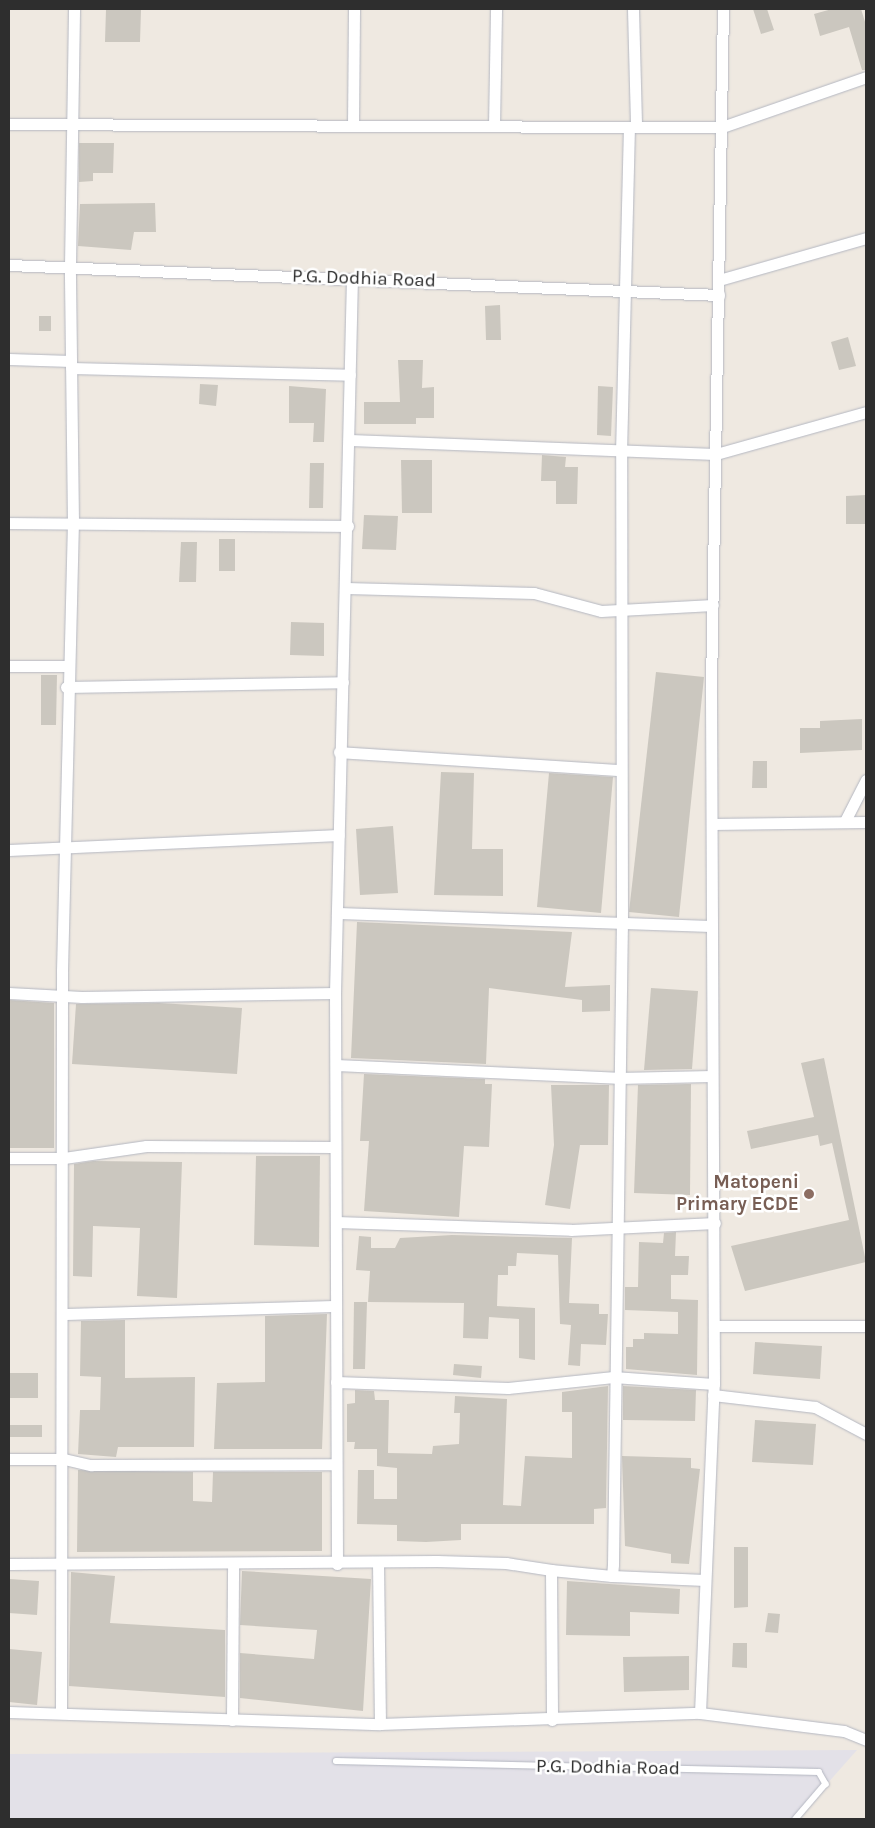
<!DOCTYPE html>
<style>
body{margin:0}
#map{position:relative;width:875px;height:1828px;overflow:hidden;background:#efe9e1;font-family:Karla,sans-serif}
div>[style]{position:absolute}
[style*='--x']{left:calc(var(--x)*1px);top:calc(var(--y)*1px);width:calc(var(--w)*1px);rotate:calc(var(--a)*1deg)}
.industrial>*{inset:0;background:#e3e1e8}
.building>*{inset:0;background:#cbc7bf}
.roads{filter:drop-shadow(0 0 1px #b4b7c1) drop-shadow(0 0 1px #b4b7c1)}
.service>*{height:5.5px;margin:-2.75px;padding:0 2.75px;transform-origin:2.75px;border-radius:2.75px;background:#fff}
.minor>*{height:11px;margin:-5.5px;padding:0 5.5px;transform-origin:5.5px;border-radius:5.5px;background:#fff}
.dots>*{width:14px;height:14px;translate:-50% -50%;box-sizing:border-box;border:2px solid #fff;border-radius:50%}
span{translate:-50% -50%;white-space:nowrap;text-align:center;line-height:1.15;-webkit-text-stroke:5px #fff;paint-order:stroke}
.street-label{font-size:19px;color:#2e2e2e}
.education-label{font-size:19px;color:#785e54;font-weight:700}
.right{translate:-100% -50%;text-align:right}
.frame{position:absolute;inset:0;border:10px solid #2e2e2e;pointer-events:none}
</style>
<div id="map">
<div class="industrial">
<i style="clip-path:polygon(857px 1750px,796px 1819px,9px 1819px,9px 1754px)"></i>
</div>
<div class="building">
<i style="clip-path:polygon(106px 9px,141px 9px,140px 42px,105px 42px)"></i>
<i style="clip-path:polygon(753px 9px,767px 9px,774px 30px,761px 34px)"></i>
<i style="clip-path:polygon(832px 9px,861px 9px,866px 25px,866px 70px,862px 70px,849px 27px,820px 36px,814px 14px)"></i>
<i style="clip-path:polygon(79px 143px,114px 143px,113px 173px,93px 173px,93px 181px,79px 182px)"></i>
<i style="clip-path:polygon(155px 203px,156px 232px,134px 232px,131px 250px,78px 246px,80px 204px)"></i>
<i style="clip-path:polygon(500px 305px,501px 340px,486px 340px,485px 306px)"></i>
<i style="clip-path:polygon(39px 316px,51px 316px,51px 331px,39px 331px)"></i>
<i style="clip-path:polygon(848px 337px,856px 366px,839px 370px,831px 342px)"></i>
<i style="clip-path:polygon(398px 360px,423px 360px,422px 388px,434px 387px,434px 418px,416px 418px,416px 424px,364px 424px,364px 402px,400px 402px)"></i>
<i style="clip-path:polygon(200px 384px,218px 385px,216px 406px,199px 404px)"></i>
<i style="clip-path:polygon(289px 386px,326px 389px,324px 442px,313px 442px,314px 423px,289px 423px)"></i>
<i style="clip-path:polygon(598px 386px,613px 387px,611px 436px,597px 435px)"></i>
<i style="clip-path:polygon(542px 455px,566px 457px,565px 467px,578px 467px,577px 504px,556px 504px,556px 481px,541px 481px)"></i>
<i style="clip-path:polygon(401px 460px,432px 460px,432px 513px,402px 513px)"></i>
<i style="clip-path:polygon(310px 463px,324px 463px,323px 508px,309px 508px)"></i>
<i style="clip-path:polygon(866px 495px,866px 524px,846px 524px,846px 496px)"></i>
<i style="clip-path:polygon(364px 515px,398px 516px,396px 550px,362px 549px)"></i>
<i style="clip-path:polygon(219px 539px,235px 539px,235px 571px,219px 571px)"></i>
<i style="clip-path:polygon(181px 542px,197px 542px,196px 582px,179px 582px)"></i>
<i style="clip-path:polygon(291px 622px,324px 623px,324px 656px,290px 655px)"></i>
<i style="clip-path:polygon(656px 672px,704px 677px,679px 917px,629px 912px)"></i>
<i style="clip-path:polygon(41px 675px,57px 675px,56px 725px,41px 725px)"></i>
<i style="clip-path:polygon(862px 719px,862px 750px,800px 753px,800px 728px,820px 728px,820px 721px)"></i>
<i style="clip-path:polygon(753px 761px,767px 761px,767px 788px,752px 788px)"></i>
<i style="clip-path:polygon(441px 772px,474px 773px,472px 849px,503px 849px,503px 896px,434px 895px)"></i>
<i style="clip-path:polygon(549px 773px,613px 777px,601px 913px,537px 907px)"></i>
<i style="clip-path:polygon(393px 826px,398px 893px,360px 895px,356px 829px)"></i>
<i style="clip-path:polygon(357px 922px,572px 932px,565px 987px,610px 985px,610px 1011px,582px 1012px,582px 1000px,489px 988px,486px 1064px,351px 1058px)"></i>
<i style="clip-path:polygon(651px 988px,698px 991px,692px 1069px,644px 1070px)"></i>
<i style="clip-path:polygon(9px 1000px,54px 1003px,54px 1148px,9px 1148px)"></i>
<i style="clip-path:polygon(159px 1003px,242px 1008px,237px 1074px,72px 1064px,76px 1004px)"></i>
<i style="clip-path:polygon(824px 1058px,866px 1262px,745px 1291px,731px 1246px,849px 1220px,832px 1143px,820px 1146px,818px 1135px,751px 1149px,747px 1131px,814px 1117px,801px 1063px)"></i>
<i style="clip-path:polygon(364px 1074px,485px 1079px,485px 1084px,492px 1084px,489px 1147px,464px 1146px,459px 1217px,364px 1211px,369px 1141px,360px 1141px)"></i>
<i style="clip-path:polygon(691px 1084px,690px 1195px,634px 1193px,638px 1085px)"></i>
<i style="clip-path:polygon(551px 1085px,609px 1085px,608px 1145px,580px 1145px,570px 1209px,545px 1205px,554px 1145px)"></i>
<i style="clip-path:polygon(256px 1156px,320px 1156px,319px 1247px,254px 1245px)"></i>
<i style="clip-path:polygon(93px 1161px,182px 1162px,177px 1298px,137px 1296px,140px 1228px,93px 1226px,92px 1277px,73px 1276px,74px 1164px)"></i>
<i style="clip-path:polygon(676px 1232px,675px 1256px,689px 1256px,688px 1275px,671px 1275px,671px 1299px,698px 1300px,697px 1375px,626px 1369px,626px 1347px,633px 1347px,633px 1339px,644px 1339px,644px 1333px,678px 1334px,678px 1312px,625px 1310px,625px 1287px,638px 1287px,639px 1242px,663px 1243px,664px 1233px)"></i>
<i style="clip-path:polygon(452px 1235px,572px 1238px,569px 1303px,599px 1304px,599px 1314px,608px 1314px,606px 1345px,581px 1344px,580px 1366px,568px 1365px,571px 1325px,560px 1324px,558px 1255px,517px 1253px,516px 1266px,508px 1266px,508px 1275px,498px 1275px,497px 1306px,535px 1308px,535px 1360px,519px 1358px,519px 1319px,489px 1317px,488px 1339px,463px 1338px,464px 1303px,368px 1302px,370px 1271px,356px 1270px,359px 1236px,371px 1237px,371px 1248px,395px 1248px,400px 1238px)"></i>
<i style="clip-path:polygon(354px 1302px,367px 1302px,365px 1369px,353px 1369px)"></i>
<i style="clip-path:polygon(327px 1314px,322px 1449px,214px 1449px,217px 1383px,265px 1382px,265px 1316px)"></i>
<i style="clip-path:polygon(125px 1320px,125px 1378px,195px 1377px,194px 1447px,118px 1447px,116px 1457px,78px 1454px,80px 1410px,100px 1410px,101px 1377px,80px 1376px,81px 1321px)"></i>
<i style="clip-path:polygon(755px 1342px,822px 1346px,820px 1379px,753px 1374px)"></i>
<i style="clip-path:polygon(454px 1364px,482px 1366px,481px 1378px,453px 1375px)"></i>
<i style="clip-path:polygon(9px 1373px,38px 1373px,38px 1398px,9px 1398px)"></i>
<i style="clip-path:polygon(608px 1386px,606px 1508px,594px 1509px,594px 1524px,461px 1524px,461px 1540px,426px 1542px,397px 1541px,397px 1525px,357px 1524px,358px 1470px,374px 1470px,374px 1499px,397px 1499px,397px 1468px,377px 1466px,377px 1449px,354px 1449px,355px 1442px,347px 1442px,347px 1404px,355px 1403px,355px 1390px,374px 1391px,375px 1400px,389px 1400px,388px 1453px,432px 1454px,433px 1446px,459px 1444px,460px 1413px,454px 1413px,455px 1396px,507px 1399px,503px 1505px,521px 1506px,525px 1456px,572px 1458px,572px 1412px,562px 1412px,562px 1392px)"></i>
<i style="clip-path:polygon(623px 1386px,696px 1390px,695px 1421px,623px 1420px)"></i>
<i style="clip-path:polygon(755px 1420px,816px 1424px,813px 1465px,752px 1462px)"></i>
<i style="clip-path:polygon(9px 1425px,42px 1425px,42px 1437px,9px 1437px)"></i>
<i style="clip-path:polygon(622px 1456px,691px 1458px,691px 1468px,700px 1469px,689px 1564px,671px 1563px,671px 1554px,625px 1546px)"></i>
<i style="clip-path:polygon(78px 1470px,193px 1472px,193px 1501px,212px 1502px,213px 1472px,322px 1472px,322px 1551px,77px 1552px)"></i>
<i style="clip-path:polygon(734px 1547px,748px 1547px,748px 1607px,734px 1608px)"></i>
<i style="clip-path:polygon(242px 1571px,371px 1579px,363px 1711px,240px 1698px,240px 1653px,314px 1659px,317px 1630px,240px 1625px)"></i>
<i style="clip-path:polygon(71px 1572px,115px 1576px,110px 1623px,225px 1630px,225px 1697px,69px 1686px)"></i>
<i style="clip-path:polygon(9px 1579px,39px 1581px,37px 1615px,9px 1613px)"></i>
<i style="clip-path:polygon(567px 1581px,680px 1589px,679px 1614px,630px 1612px,630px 1636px,566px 1635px)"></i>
<i style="clip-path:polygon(768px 1613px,780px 1614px,778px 1633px,765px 1632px)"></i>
<i style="clip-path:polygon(733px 1643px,747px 1643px,747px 1668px,732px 1667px)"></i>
<i style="clip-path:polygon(9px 1649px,42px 1652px,37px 1705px,9px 1702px)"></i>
<i style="clip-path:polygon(689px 1656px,689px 1690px,624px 1692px,623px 1657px)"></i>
</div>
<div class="roads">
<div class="service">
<i style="--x:336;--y:1761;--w:483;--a:1.3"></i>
<i style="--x:819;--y:1772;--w:14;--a:60"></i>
<i style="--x:826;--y:1784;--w:46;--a:130.6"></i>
</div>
<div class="minor">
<i style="--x:633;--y:9;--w:118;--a:88.5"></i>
<i style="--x:9;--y:124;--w:620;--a:0.28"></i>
<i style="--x:353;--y:126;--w:117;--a:-89.5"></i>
<i style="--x:494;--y:126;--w:117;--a:-89"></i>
<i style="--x:9;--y:265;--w:711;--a:2.42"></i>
<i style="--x:719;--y:280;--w:153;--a:-15.9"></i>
<i style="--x:9;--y:359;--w:62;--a:1.8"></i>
<i style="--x:71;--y:368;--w:279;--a:1.4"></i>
<i style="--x:349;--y:440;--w:367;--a:2.2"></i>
<i style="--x:716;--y:454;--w:156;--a:-15.6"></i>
<i style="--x:9;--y:523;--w:339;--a:0.5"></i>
<i style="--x:346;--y:588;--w:188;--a:1.5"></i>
<i style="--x:534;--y:593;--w:69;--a:15"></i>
<i style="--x:601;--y:611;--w:112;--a:-3.1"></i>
<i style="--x:9;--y:666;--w:58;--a:0"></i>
<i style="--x:66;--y:687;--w:277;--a:-1"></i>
<i style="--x:339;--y:752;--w:281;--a:3.7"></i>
<i style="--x:845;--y:821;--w:46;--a:-62.9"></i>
<i style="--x:712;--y:824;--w:154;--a:-0.7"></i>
<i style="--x:9;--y:850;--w:330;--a:-2.6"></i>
<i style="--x:337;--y:913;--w:375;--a:2"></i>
<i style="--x:9;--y:993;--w:73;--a:3.1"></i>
<i style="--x:82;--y:997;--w:253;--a:-0.9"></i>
<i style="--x:336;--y:1065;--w:281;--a:2.6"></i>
<i style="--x:617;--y:1078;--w:95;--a:-1.2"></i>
<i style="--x:9;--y:1158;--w:55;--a:0"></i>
<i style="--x:64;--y:1158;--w:83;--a:-8.3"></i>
<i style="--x:146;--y:1146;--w:188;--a:0.3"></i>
<i style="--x:336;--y:1222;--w:235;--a:1.9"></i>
<i style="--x:571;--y:1230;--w:144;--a:-2.8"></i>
<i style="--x:63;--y:1314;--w:273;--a:-1.7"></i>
<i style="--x:714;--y:1326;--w:152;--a:0"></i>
<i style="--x:336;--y:1382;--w:172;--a:2"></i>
<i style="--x:508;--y:1388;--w:106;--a:-6"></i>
<i style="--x:613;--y:1377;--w:101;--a:4"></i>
<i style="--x:713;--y:1395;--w:103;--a:6.7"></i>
<i style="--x:815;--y:1407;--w:58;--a:27.9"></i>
<i style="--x:9;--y:1459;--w:55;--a:0"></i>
<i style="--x:64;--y:1459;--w:28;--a:13"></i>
<i style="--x:91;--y:1465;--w:245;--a:-0.2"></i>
<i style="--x:378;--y:1562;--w:162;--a:89.3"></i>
<i style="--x:9;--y:1564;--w:428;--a:-0.4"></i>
<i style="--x:437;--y:1561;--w:69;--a:1.7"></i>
<i style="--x:506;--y:1563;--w:46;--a:8.8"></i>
<i style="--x:551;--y:1570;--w:150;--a:89.6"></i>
<i style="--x:337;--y:1564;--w:571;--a:-90.2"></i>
<i style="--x:335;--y:993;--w:714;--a:-88.64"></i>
<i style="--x:551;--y:1570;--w:61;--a:5.6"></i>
<i style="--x:612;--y:1576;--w:12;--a:-85"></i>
<i style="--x:613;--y:1564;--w:641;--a:-89.2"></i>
<i style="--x:622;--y:923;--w:470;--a:-90.1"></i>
<i style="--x:621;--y:453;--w:326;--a:-88.6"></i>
<i style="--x:629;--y:127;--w:93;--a:0"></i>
<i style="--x:722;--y:127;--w:152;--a:-19.1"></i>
<i style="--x:612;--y:1576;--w:93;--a:2.5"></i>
<i style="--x:61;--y:1711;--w:740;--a:-89.92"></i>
<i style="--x:62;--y:971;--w:448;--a:-88.6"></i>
<i style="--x:73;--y:523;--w:257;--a:-90.7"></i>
<i style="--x:70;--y:266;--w:257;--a:-89.1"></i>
<i style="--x:9;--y:1712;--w:371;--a:1.9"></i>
<i style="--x:380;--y:1724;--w:320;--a:-2"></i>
<i style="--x:700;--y:1713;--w:145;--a:7.1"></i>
<i style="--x:844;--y:1731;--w:24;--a:22"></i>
<i style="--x:700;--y:1713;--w:329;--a:-87.6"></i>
<i style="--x:714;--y:1384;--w:697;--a:-90.25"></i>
<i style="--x:711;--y:687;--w:678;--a:-88.99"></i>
<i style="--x:232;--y:1720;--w:157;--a:-89.6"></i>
</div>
</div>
<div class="dots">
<i style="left:809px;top:1194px;background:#8d6e63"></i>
</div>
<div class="street-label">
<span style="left:364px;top:279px;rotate:2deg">P.G. Dodhia Road</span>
<span style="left:608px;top:1768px;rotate:1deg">P.G. Dodhia Road</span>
</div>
<div class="education-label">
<span class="right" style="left:799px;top:1194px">Matopeni<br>Primary ECDE</span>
</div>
<div class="frame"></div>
</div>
